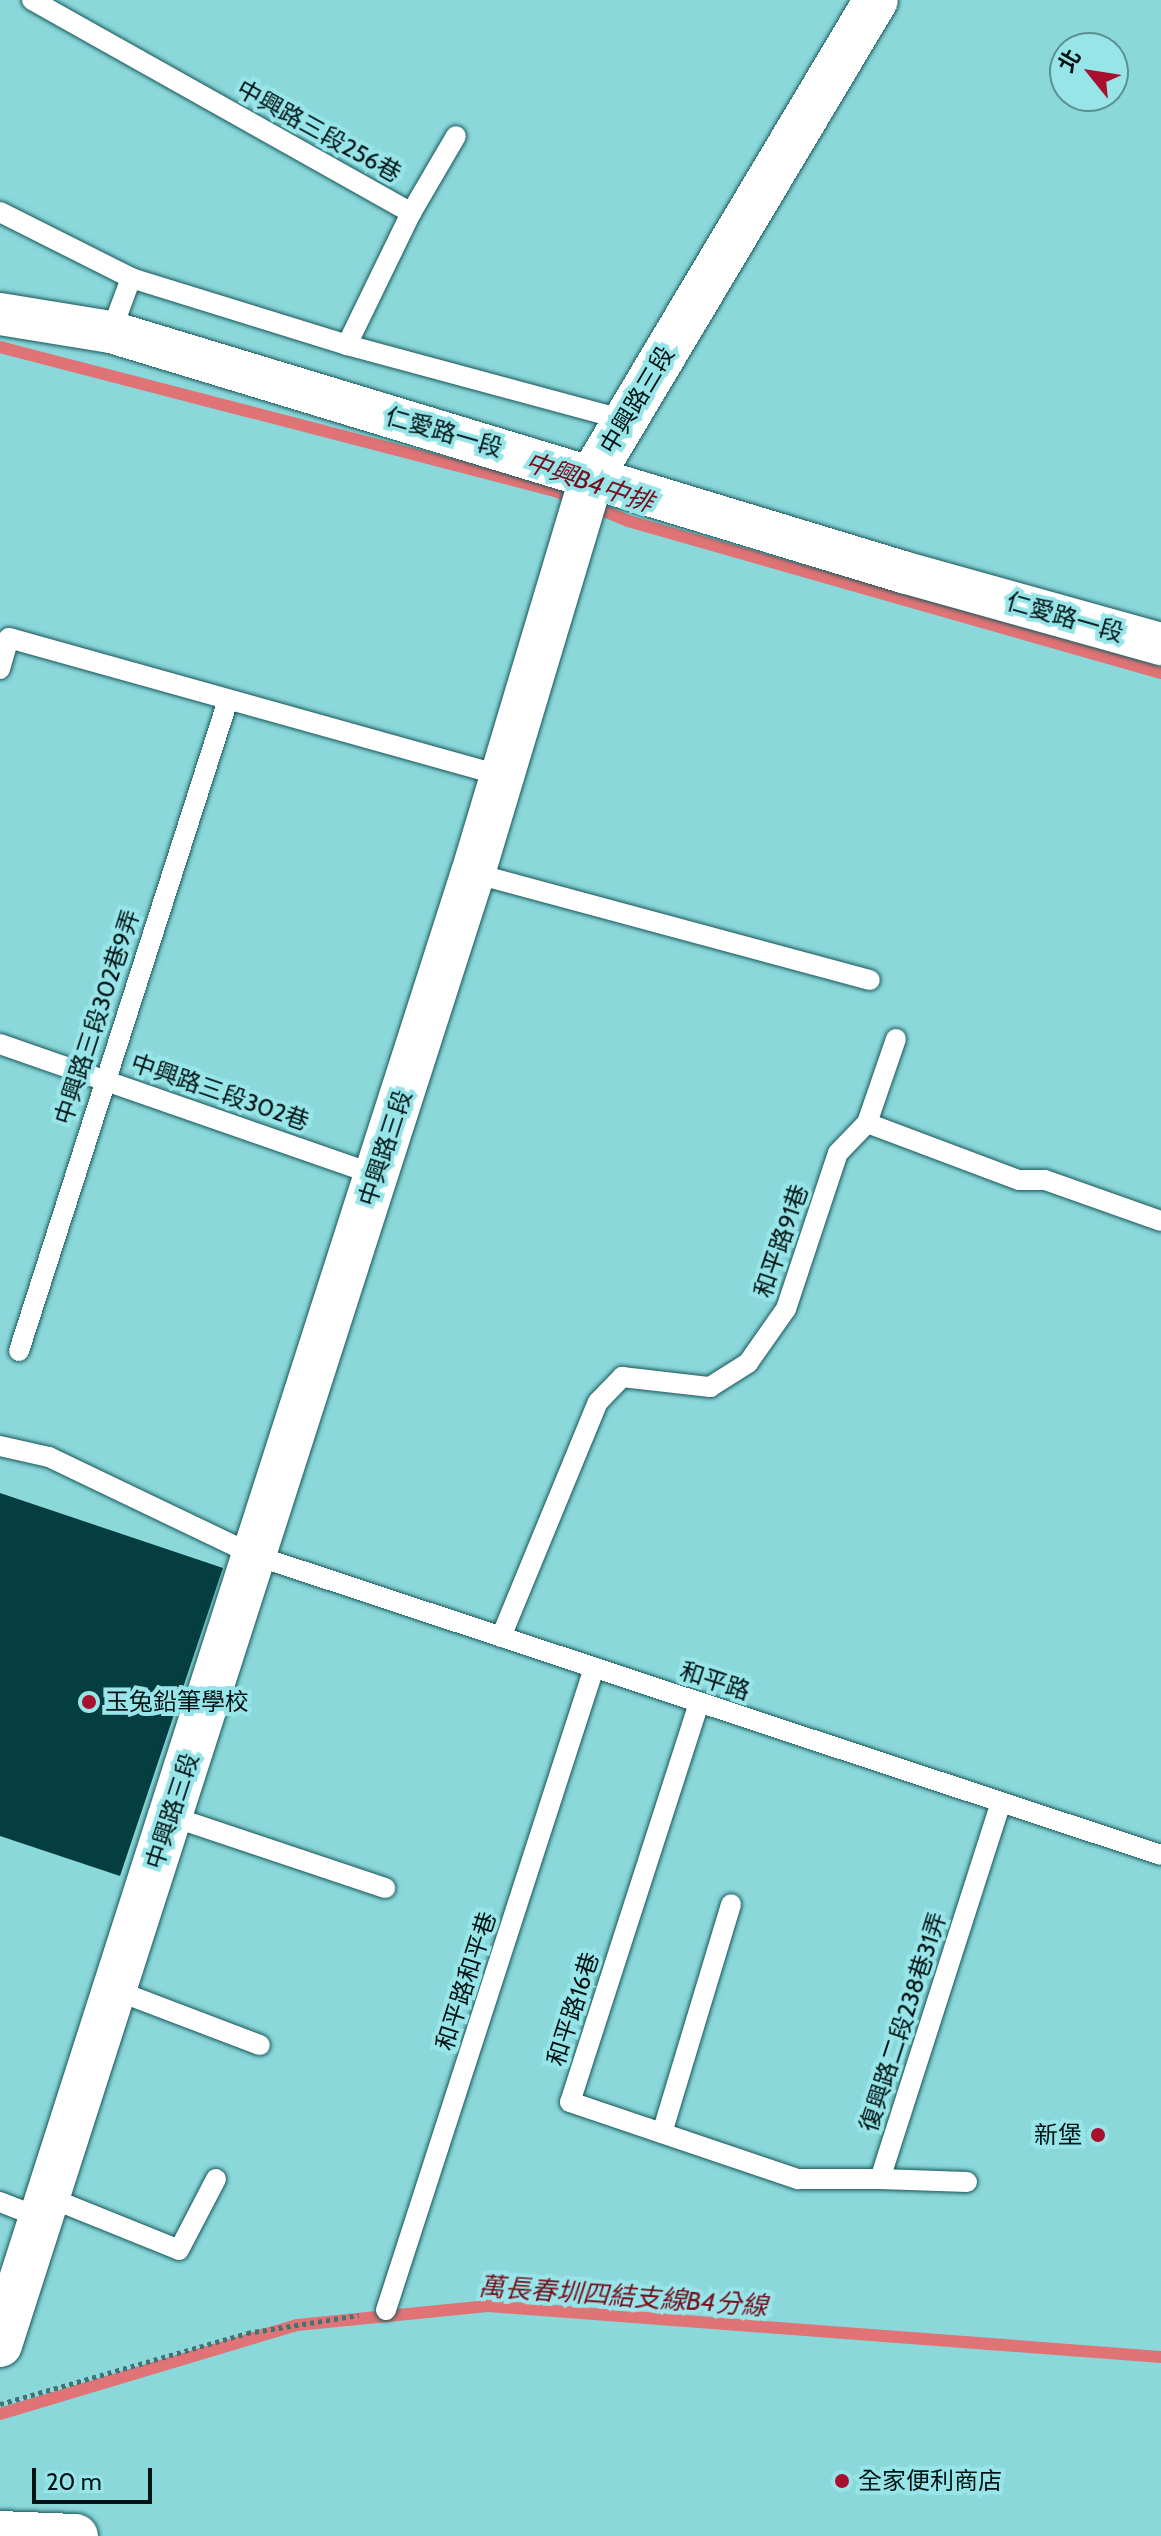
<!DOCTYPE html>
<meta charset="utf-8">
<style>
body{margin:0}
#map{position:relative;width:1161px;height:2536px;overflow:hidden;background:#8bd8db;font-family:Cabin,"Noto Sans TC",sans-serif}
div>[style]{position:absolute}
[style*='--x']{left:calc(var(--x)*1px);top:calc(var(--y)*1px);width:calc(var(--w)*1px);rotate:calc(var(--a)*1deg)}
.stream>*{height:12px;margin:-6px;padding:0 6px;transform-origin:6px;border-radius:6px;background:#e07375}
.building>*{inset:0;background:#043e41}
.path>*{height:5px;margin-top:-2.5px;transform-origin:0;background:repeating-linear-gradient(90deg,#437274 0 4px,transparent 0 8px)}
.roads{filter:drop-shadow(0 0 2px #185659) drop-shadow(0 0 2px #185659)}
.lane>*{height:20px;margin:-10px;padding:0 10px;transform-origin:10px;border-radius:10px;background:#fff}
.street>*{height:42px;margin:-21px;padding:0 21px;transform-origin:21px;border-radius:21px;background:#fff}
.secondary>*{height:44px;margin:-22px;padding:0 22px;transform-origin:22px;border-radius:22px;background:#fff}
.dots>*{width:22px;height:22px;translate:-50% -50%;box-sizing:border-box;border:4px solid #98e5e9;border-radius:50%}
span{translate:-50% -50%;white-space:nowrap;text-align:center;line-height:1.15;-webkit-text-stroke:8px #98e5e9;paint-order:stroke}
.street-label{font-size:24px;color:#001314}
.poi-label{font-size:24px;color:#001314}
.left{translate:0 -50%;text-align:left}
.right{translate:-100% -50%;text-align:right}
.water-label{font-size:26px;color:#75111f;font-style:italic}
.north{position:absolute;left:1049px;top:32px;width:80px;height:80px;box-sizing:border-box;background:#98e5e9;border:2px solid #5b9194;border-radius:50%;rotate:300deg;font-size:22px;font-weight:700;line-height:32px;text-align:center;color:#001314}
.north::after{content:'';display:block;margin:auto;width:28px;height:36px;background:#a8102d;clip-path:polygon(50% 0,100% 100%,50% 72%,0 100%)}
.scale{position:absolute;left:32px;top:2468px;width:120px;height:36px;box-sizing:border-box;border:4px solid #001314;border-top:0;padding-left:10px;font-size:24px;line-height:28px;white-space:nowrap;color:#001314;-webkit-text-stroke:6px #98e5e9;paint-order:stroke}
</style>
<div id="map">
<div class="stream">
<i style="--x:0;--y:347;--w:573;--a:14.55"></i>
<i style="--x:555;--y:491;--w:79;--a:22.3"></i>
<i style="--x:628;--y:521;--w:554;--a:15.92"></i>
<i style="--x:0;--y:2414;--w:310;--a:-16.7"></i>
<i style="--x:297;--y:2325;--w:192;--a:-5.7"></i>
<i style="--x:488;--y:2306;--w:675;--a:4.33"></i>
</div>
<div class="building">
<i style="clip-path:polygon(0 1493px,223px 1568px,120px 1876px,0 1836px)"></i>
</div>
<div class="path">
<i style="--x:0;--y:2404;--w:257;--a:-16"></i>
<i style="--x:247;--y:2333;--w:113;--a:-9.1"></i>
</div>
<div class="roads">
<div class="lane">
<i style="--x:32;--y:0;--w:435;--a:29.3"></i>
<i style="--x:411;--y:213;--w:147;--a:115.9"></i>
<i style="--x:347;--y:345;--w:288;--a:15.1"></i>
<i style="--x:0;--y:212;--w:147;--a:26.7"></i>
<i style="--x:131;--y:278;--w:226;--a:17.2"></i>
<i style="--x:411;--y:213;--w:89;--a:-59.7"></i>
<i style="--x:111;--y:332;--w:58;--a:-69.7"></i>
<i style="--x:0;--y:669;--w:32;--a:-74"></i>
<i style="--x:9;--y:638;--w:513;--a:15.61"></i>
<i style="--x:473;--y:873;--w:411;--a:15.1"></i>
<i style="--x:0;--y:1044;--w:399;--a:19.2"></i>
<i style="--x:867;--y:1123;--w:89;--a:-71"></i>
<i style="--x:19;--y:1351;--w:684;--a:-72.2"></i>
<i style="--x:0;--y:1446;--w:50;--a:12.7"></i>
<i style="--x:49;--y:1457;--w:227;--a:25.6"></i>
<i style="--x:254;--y:1555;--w:955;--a:18.3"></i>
<i style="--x:501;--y:1637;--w:254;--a:-67.6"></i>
<i style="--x:598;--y:1402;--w:35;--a:-46"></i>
<i style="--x:622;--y:1377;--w:89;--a:6.5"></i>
<i style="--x:710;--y:1387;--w:45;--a:-32.3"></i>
<i style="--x:748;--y:1363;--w:66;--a:-54.9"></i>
<i style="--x:786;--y:1309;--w:164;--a:-71.6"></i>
<i style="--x:838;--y:1153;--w:42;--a:-46"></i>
<i style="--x:867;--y:1123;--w:162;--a:20.6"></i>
<i style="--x:1019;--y:1180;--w:26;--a:0"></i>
<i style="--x:1045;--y:1180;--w:123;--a:19.5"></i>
<i style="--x:699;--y:1703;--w:419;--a:107.9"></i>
<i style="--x:570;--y:2102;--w:241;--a:18.7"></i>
<i style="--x:798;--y:2179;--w:82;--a:0"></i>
<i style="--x:880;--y:2179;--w:395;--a:-72.2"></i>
<i style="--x:170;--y:1816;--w:227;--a:18.5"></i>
<i style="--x:115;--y:1990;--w:155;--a:20.8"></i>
<i style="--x:662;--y:2133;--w:239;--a:-73.2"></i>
<i style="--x:880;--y:2179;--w:87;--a:2"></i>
<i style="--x:48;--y:2197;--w:141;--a:22"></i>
<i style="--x:179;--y:2250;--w:80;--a:-62.5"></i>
<i style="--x:0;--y:2202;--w:44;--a:21.3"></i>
<i style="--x:386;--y:2310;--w:675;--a:-72.05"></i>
</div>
<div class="street">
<i style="--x:0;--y:314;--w:112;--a:9.2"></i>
<i style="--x:111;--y:332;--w:828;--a:16.86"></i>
<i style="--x:903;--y:572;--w:268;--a:15.6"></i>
</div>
<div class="secondary">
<i style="--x:0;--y:2345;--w:1546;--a:-72.19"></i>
<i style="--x:473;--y:873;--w:414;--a:-73.3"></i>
<i style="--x:592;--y:476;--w:554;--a:-59.18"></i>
<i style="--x:0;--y:2533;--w:76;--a:2.3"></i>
</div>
</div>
<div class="dots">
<i style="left:89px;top:1702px;background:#a8102d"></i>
<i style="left:1098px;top:2135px;background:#a8102d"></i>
<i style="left:842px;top:2481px;background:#a8102d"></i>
</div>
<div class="street-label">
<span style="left:319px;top:131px;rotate:29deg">中興路三段256巷</span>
<span style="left:637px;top:400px;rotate:-59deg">中興路三段</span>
<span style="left:444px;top:432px;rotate:16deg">仁愛路一段</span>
<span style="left:1065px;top:617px;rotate:16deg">仁愛路一段</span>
<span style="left:97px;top:1017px;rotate:-72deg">中興路三段302巷9弄</span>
<span style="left:220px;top:1092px;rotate:19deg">中興路三段302巷</span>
<span style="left:385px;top:1148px;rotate:-72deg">中興路三段</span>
<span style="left:781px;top:1241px;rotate:-71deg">和平路91巷</span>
<span style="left:715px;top:1681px;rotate:18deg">和平路</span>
<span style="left:172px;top:1811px;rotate:-72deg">中興路三段</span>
<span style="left:466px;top:1981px;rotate:-72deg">和平路和平巷</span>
<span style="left:573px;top:2009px;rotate:-72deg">和平路16巷</span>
<span style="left:903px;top:2022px;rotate:-72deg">復興路二段238巷31弄</span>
</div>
<div class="poi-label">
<span class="left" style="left:105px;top:1702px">玉兔鉛筆學校</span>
<span class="right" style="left:1082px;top:2135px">新堡</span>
<span class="left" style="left:858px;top:2481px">全家便利商店</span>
</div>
<div class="water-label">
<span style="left:589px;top:483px;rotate:19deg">中興B4中排</span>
<span style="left:623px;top:2297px;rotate:4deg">萬長春圳四結支線B4分線</span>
</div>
<div class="north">北</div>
<div class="scale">20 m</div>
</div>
